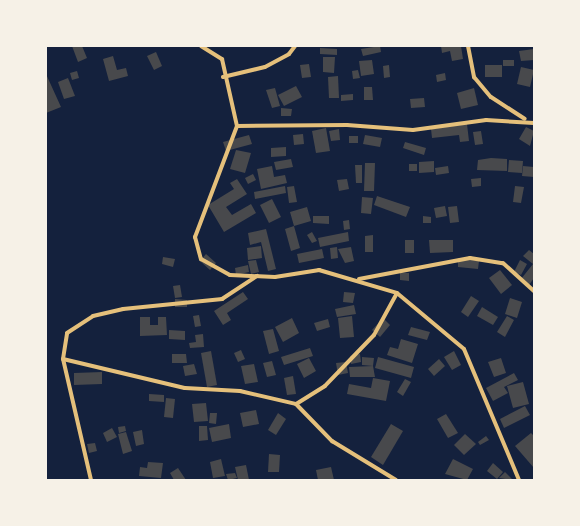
<!DOCTYPE html>
<style>
body{margin:0}
#map{position:relative;width:580px;height:526px;overflow:hidden;background:#14213d;font-family:Literata,serif}
div>[style]{position:absolute}
[style*='--x']{left:calc(var(--x)*1px);top:calc(var(--y)*1px);width:calc(var(--w)*1px);rotate:calc(var(--a)*1deg)}
.building>*{inset:0;background:#48494c}
.minor>*{height:4px;margin:-2px;padding:0 2px;transform-origin:2px;border-radius:2px;background:#e5c07b}
span{translate:-50% -50%;white-space:nowrap;text-align:center;line-height:1.15;-webkit-text-stroke:4px #f6f1e7;paint-order:stroke}
.frame{position:absolute;inset:0;border:47px solid #f6f1e7;pointer-events:none}
</style>
<div id="map">
<div class="building">
<i style="clip-path:polygon(72px 46px,82px 46px,87px 58px,78px 62px)"></i>
<i style="clip-path:polygon(380px 46px,381px 52px,363px 56px,361px 49px)"></i>
<i style="clip-path:polygon(441px 46px,461px 46px,463px 59px,452px 61px,450px 51px,442px 53px)"></i>
<i style="clip-path:polygon(320px 48px,337px 49px,337px 55px,320px 54px)"></i>
<i style="clip-path:polygon(534px 49px,534px 60px,521px 61px,519px 51px)"></i>
<i style="clip-path:polygon(156px 52px,162px 66px,154px 70px,147px 56px)"></i>
<i style="clip-path:polygon(113px 56px,117px 70px,126px 68px,128px 76px,109px 81px,103px 59px)"></i>
<i style="clip-path:polygon(323px 57px,335px 57px,334px 73px,323px 72px)"></i>
<i style="clip-path:polygon(372px 60px,374px 74px,361px 76px,359px 61px)"></i>
<i style="clip-path:polygon(503px 60px,514px 60px,514px 66px,503px 66px)"></i>
<i style="clip-path:polygon(309px 64px,311px 77px,302px 78px,300px 65px)"></i>
<i style="clip-path:polygon(389px 65px,390px 77px,384px 78px,383px 66px)"></i>
<i style="clip-path:polygon(485px 65px,502px 65px,502px 77px,485px 77px)"></i>
<i style="clip-path:polygon(521px 67px,534px 70px,530px 87px,517px 84px)"></i>
<i style="clip-path:polygon(358px 70px,360px 78px,353px 79px,352px 71px)"></i>
<i style="clip-path:polygon(77px 71px,79px 78px,72px 80px,70px 73px)"></i>
<i style="clip-path:polygon(445px 73px,446px 80px,437px 82px,436px 75px)"></i>
<i style="clip-path:polygon(46px 74px,61px 107px,46px 113px)"></i>
<i style="clip-path:polygon(338px 76px,339px 98px,329px 98px,328px 77px)"></i>
<i style="clip-path:polygon(68px 78px,75px 96px,64px 99px,58px 82px)"></i>
<i style="clip-path:polygon(296px 86px,302px 97px,284px 106px,278px 95px)"></i>
<i style="clip-path:polygon(364px 87px,372px 87px,373px 100px,364px 100px)"></i>
<i style="clip-path:polygon(275px 88px,280px 106px,272px 108px,266px 90px)"></i>
<i style="clip-path:polygon(474px 88px,478px 105px,461px 109px,457px 93px)"></i>
<i style="clip-path:polygon(353px 94px,353px 100px,341px 101px,341px 95px)"></i>
<i style="clip-path:polygon(424px 98px,425px 107px,411px 108px,410px 99px)"></i>
<i style="clip-path:polygon(281px 108px,292px 109px,291px 116px,281px 116px)"></i>
<i style="clip-path:polygon(467px 124px,469px 141px,460px 142px,459px 135px,432px 138px,431px 129px)"></i>
<i style="clip-path:polygon(526px 127px,534px 131px,530px 146px,519px 139px)"></i>
<i style="clip-path:polygon(326px 128px,330px 151px,316px 153px,312px 131px)"></i>
<i style="clip-path:polygon(339px 129px,340px 140px,331px 141px,329px 131px)"></i>
<i style="clip-path:polygon(481px 131px,483px 144px,475px 145px,473px 132px)"></i>
<i style="clip-path:polygon(303px 134px,304px 144px,294px 145px,293px 135px)"></i>
<i style="clip-path:polygon(249px 135px,252px 144px,226px 151px,223px 142px)"></i>
<i style="clip-path:polygon(365px 135px,382px 138px,380px 147px,363px 144px)"></i>
<i style="clip-path:polygon(349px 136px,358px 136px,358px 143px,349px 143px)"></i>
<i style="clip-path:polygon(405px 142px,426px 148px,424px 155px,403px 148px)"></i>
<i style="clip-path:polygon(286px 147px,286px 156px,271px 157px,271px 148px)"></i>
<i style="clip-path:polygon(236px 150px,251px 153px,245px 173px,230px 169px)"></i>
<i style="clip-path:polygon(491px 158px,507px 159px,507px 171px,477px 170px,478px 160px)"></i>
<i style="clip-path:polygon(291px 159px,293px 167px,276px 170px,274px 162px)"></i>
<i style="clip-path:polygon(509px 160px,523px 161px,522px 173px,508px 172px)"></i>
<i style="clip-path:polygon(434px 161px,434px 172px,419px 173px,419px 162px)"></i>
<i style="clip-path:polygon(365px 163px,375px 163px,374px 191px,364px 191px)"></i>
<i style="clip-path:polygon(409px 164px,417px 164px,417px 171px,409px 171px)"></i>
<i style="clip-path:polygon(355px 165px,362px 165px,362px 183px,356px 183px)"></i>
<i style="clip-path:polygon(272px 166px,274px 177px,285px 175px,287px 183px,261px 189px,257px 169px)"></i>
<i style="clip-path:polygon(448px 166px,449px 173px,436px 175px,435px 168px)"></i>
<i style="clip-path:polygon(523px 166px,534px 167px,534px 177px,522px 176px)"></i>
<i style="clip-path:polygon(253px 174px,256px 180px,248px 184px,245px 178px)"></i>
<i style="clip-path:polygon(481px 178px,481px 186px,472px 187px,471px 179px)"></i>
<i style="clip-path:polygon(237px 179px,247px 194px,226px 207px,232px 215px,251px 204px,256px 213px,224px 232px,208px 205px,234px 189px,230px 183px)"></i>
<i style="clip-path:polygon(347px 179px,349px 189px,339px 191px,337px 180px)"></i>
<i style="clip-path:polygon(285px 186px,286px 193px,255px 199px,254px 192px)"></i>
<i style="clip-path:polygon(294px 186px,297px 202px,289px 203px,287px 187px)"></i>
<i style="clip-path:polygon(515px 186px,524px 187px,521px 203px,513px 202px)"></i>
<i style="clip-path:polygon(377px 196px,410px 207px,406px 217px,374px 205px)"></i>
<i style="clip-path:polygon(362px 197px,373px 198px,371px 214px,361px 213px)"></i>
<i style="clip-path:polygon(272px 199px,281px 217px,269px 223px,260px 205px)"></i>
<i style="clip-path:polygon(445px 206px,447px 216px,436px 218px,434px 208px)"></i>
<i style="clip-path:polygon(457px 206px,459px 222px,450px 223px,448px 207px)"></i>
<i style="clip-path:polygon(307px 207px,311px 221px,294px 226px,300px 248px,291px 251px,285px 229px,294px 226px,290px 212px)"></i>
<i style="clip-path:polygon(313px 216px,329px 216px,329px 224px,313px 223px)"></i>
<i style="clip-path:polygon(423px 216px,431px 217px,431px 223px,423px 223px)"></i>
<i style="clip-path:polygon(349px 220px,350px 229px,344px 230px,343px 221px)"></i>
<i style="clip-path:polygon(266px 229px,276px 269px,268px 271px,261px 242px,250px 245px,248px 233px)"></i>
<i style="clip-path:polygon(312px 232px,317px 241px,312px 243px,307px 235px)"></i>
<i style="clip-path:polygon(348px 232px,349px 241px,320px 247px,318px 238px)"></i>
<i style="clip-path:polygon(373px 235px,373px 252px,365px 252px,365px 236px)"></i>
<i style="clip-path:polygon(405px 240px,414px 240px,414px 253px,405px 253px)"></i>
<i style="clip-path:polygon(429px 240px,453px 240px,453px 252px,430px 253px)"></i>
<i style="clip-path:polygon(261px 246px,262px 258px,248px 260px,247px 248px)"></i>
<i style="clip-path:polygon(337px 247px,338px 258px,331px 259px,330px 248px)"></i>
<i style="clip-path:polygon(351px 247px,354px 261px,345px 263px,338px 249px)"></i>
<i style="clip-path:polygon(322px 249px,324px 258px,299px 263px,297px 254px)"></i>
<i style="clip-path:polygon(529px 250px,534px 254px,534px 278px,529px 285px,521px 279px,533px 264px,523px 256px)"></i>
<i style="clip-path:polygon(206px 254px,216px 263px,210px 270px,200px 261px)"></i>
<i style="clip-path:polygon(163px 257px,175px 259px,173px 267px,162px 264px)"></i>
<i style="clip-path:polygon(458px 258px,479px 261px,478px 269px,458px 267px)"></i>
<i style="clip-path:polygon(256px 260px,259px 272px,251px 274px,248px 261px)"></i>
<i style="clip-path:polygon(520px 260px,527px 264px,521px 275px,514px 272px)"></i>
<i style="clip-path:polygon(248px 265px,249px 272px,236px 275px,235px 268px)"></i>
<i style="clip-path:polygon(500px 270px,512px 285px,501px 294px,489px 278px)"></i>
<i style="clip-path:polygon(400px 273px,409px 273px,409px 281px,400px 280px)"></i>
<i style="clip-path:polygon(180px 285px,182px 297px,175px 298px,173px 286px)"></i>
<i style="clip-path:polygon(243px 292px,248px 299px,227px 313px,231px 320px,223px 325px,214px 311px)"></i>
<i style="clip-path:polygon(344px 292px,355px 293px,353px 303px,343px 302px)"></i>
<i style="clip-path:polygon(471px 296px,479px 301px,468px 317px,461px 312px)"></i>
<i style="clip-path:polygon(510px 298px,522px 302px,517px 318px,505px 314px)"></i>
<i style="clip-path:polygon(175px 299px,187px 300px,187px 307px,175px 307px)"></i>
<i style="clip-path:polygon(354px 305px,356px 314px,337px 317px,335px 309px)"></i>
<i style="clip-path:polygon(482px 307px,498px 317px,493px 325px,477px 316px)"></i>
<i style="clip-path:polygon(199px 315px,201px 326px,195px 327px,193px 316px)"></i>
<i style="clip-path:polygon(352px 316px,354px 337px,340px 338px,338px 318px)"></i>
<i style="clip-path:polygon(507px 316px,514px 320px,505px 337px,497px 332px)"></i>
<i style="clip-path:polygon(140px 317px,150px 317px,150px 325px,158px 325px,158px 317px,166px 317px,167px 335px,140px 336px)"></i>
<i style="clip-path:polygon(292px 318px,299px 333px,283px 342px,275px 327px)"></i>
<i style="clip-path:polygon(383px 318px,390px 325px,380px 337px,372px 330px)"></i>
<i style="clip-path:polygon(328px 319px,330px 327px,317px 331px,314px 323px)"></i>
<i style="clip-path:polygon(411px 327px,430px 332px,427px 340px,408px 335px)"></i>
<i style="clip-path:polygon(273px 329px,279px 351px,269px 354px,263px 331px)"></i>
<i style="clip-path:polygon(169px 330px,185px 331px,185px 340px,169px 339px)"></i>
<i style="clip-path:polygon(203px 334px,204px 347px,190px 348px,189px 343px,196px 342px,195px 335px)"></i>
<i style="clip-path:polygon(401px 339px,418px 344px,412px 363px,387px 355px,390px 347px,398px 349px)"></i>
<i style="clip-path:polygon(310px 348px,313px 356px,284px 365px,281px 357px)"></i>
<i style="clip-path:polygon(241px 350px,245px 359px,238px 362px,234px 353px)"></i>
<i style="clip-path:polygon(211px 351px,217px 385px,207px 387px,201px 353px)"></i>
<i style="clip-path:polygon(454px 351px,461px 365px,452px 370px,444px 357px)"></i>
<i style="clip-path:polygon(172px 354px,186px 354px,187px 363px,172px 363px)"></i>
<i style="clip-path:polygon(360px 354px,361px 362px,351px 364px,350px 356px)"></i>
<i style="clip-path:polygon(362px 357px,374px 358px,373px 366px,362px 365px)"></i>
<i style="clip-path:polygon(378px 357px,414px 367px,411px 378px,375px 368px)"></i>
<i style="clip-path:polygon(309px 358px,316px 371px,304px 378px,297px 364px)"></i>
<i style="clip-path:polygon(501px 358px,506px 373px,494px 377px,488px 362px)"></i>
<i style="clip-path:polygon(439px 359px,445px 366px,434px 376px,428px 369px)"></i>
<i style="clip-path:polygon(272px 361px,276px 375px,267px 377px,263px 363px)"></i>
<i style="clip-path:polygon(346px 362px,348px 373px,338px 375px,336px 363px)"></i>
<i style="clip-path:polygon(194px 364px,197px 374px,185px 376px,183px 366px)"></i>
<i style="clip-path:polygon(254px 364px,258px 382px,245px 384px,241px 366px)"></i>
<i style="clip-path:polygon(373px 366px,375px 377px,350px 377px,349px 367px)"></i>
<i style="clip-path:polygon(102px 372px,102px 384px,74px 385px,74px 373px)"></i>
<i style="clip-path:polygon(514px 373px,518px 380px,504px 387px,508px 393px,493px 401px,486px 388px)"></i>
<i style="clip-path:polygon(293px 376px,296px 394px,287px 395px,284px 378px)"></i>
<i style="clip-path:polygon(373px 378px,390px 381px,386px 401px,347px 394px,349px 384px,371px 388px)"></i>
<i style="clip-path:polygon(405px 379px,411px 382px,403px 396px,397px 392px)"></i>
<i style="clip-path:polygon(523px 382px,529px 404px,513px 408px,507px 386px)"></i>
<i style="clip-path:polygon(149px 394px,164px 395px,164px 402px,149px 401px)"></i>
<i style="clip-path:polygon(166px 398px,175px 399px,173px 418px,164px 417px)"></i>
<i style="clip-path:polygon(206px 403px,208px 421px,194px 422px,192px 404px)"></i>
<i style="clip-path:polygon(525px 406px,530px 415px,504px 428px,500px 419px)"></i>
<i style="clip-path:polygon(256px 410px,259px 424px,243px 427px,240px 413px)"></i>
<i style="clip-path:polygon(210px 413px,217px 413px,216px 424px,209px 423px)"></i>
<i style="clip-path:polygon(278px 413px,286px 419px,276px 435px,268px 430px)"></i>
<i style="clip-path:polygon(446px 414px,458px 433px,448px 438px,437px 419px)"></i>
<i style="clip-path:polygon(229px 424px,231px 438px,212px 442px,209px 428px)"></i>
<i style="clip-path:polygon(391px 424px,403px 431px,383px 465px,371px 457px)"></i>
<i style="clip-path:polygon(125px 426px,126px 431px,119px 433px,118px 427px)"></i>
<i style="clip-path:polygon(199px 426px,207px 426px,208px 440px,199px 441px)"></i>
<i style="clip-path:polygon(112px 428px,117px 437px,107px 442px,103px 433px)"></i>
<i style="clip-path:polygon(142px 430px,144px 444px,136px 446px,133px 432px)"></i>
<i style="clip-path:polygon(126px 432px,132px 451px,123px 454px,118px 434px)"></i>
<i style="clip-path:polygon(531px 433px,534px 436px,534px 468px,515px 446px)"></i>
<i style="clip-path:polygon(465px 434px,476px 444px,464px 455px,454px 445px)"></i>
<i style="clip-path:polygon(486px 436px,489px 440px,480px 445px,478px 442px)"></i>
<i style="clip-path:polygon(95px 443px,97px 451px,89px 453px,87px 444px)"></i>
<i style="clip-path:polygon(269px 454px,280px 455px,279px 472px,268px 472px)"></i>
<i style="clip-path:polygon(221px 459px,225px 476px,213px 478px,210px 462px)"></i>
<i style="clip-path:polygon(453px 459px,473px 469px,467px 480px,445px 474px)"></i>
<i style="clip-path:polygon(148px 462px,163px 463px,161px 478px,139px 476px,140px 467px,147px 468px)"></i>
<i style="clip-path:polygon(493px 463px,503px 472px,497px 479px,487px 471px)"></i>
<i style="clip-path:polygon(246px 465px,249px 480px,238px 480px,235px 467px)"></i>
<i style="clip-path:polygon(331px 467px,334px 480px,318px 480px,316px 470px)"></i>
<i style="clip-path:polygon(178px 468px,186px 480px,174px 480px,170px 473px)"></i>
<i style="clip-path:polygon(505px 472px,512px 479px,511px 480px,499px 478px)"></i>
<i style="clip-path:polygon(235px 473px,237px 478px,228px 480px,226px 474px)"></i>
</div>
<div class="minor">
<i style="--x:201;--y:46;--w:25;--a:32"></i>
<i style="--x:222;--y:59;--w:69;--a:77.4"></i>
<i style="--x:237;--y:126;--w:119;--a:110.7"></i>
<i style="--x:195;--y:237;--w:23;--a:75"></i>
<i style="--x:201;--y:259;--w:33;--a:29"></i>
<i style="--x:230;--y:275;--w:45;--a:2.5"></i>
<i style="--x:275;--y:277;--w:45;--a:-9"></i>
<i style="--x:319;--y:270;--w:81;--a:16.4"></i>
<i style="--x:397;--y:293;--w:48;--a:118.7"></i>
<i style="--x:374;--y:335;--w:71;--a:133.9"></i>
<i style="--x:325;--y:386;--w:34;--a:148"></i>
<i style="--x:296;--y:404;--w:52;--a:45.8"></i>
<i style="--x:332;--y:441;--w:75;--a:31.4"></i>
<i style="--x:468;--y:46;--w:32;--a:79"></i>
<i style="--x:474;--y:77;--w:26;--a:50"></i>
<i style="--x:491;--y:97;--w:40;--a:32.9"></i>
<i style="--x:223;--y:77;--w:43;--a:-13.4"></i>
<i style="--x:265;--y:67;--w:27;--a:-28"></i>
<i style="--x:289;--y:54;--w:10;--a:-53"></i>
<i style="--x:237;--y:126;--w:110;--a:-0.5"></i>
<i style="--x:347;--y:125;--w:66;--a:4.3"></i>
<i style="--x:413;--y:130;--w:74;--a:-7.8"></i>
<i style="--x:486;--y:120;--w:48;--a:3.6"></i>
<i style="--x:359;--y:279;--w:113;--a:-10.7"></i>
<i style="--x:470;--y:258;--w:33;--a:9"></i>
<i style="--x:503;--y:263;--w:42;--a:42.1"></i>
<i style="--x:397;--y:293;--w:87;--a:39.9"></i>
<i style="--x:464;--y:349;--w:142;--a:67.2"></i>
<i style="--x:63;--y:359;--w:125;--a:13.4"></i>
<i style="--x:185;--y:388;--w:55;--a:3.1"></i>
<i style="--x:240;--y:391;--w:57;--a:13.1"></i>
<i style="--x:91;--y:480;--w:124;--a:-103"></i>
<i style="--x:63;--y:359;--w:26;--a:-81"></i>
<i style="--x:67;--y:333;--w:31;--a:-33"></i>
<i style="--x:93;--y:316;--w:31;--a:-13"></i>
<i style="--x:123;--y:309;--w:100;--a:-5.8"></i>
<i style="--x:222;--y:299;--w:42;--a:-33.3"></i>
</div>
<div class="frame"></div>
</div>
